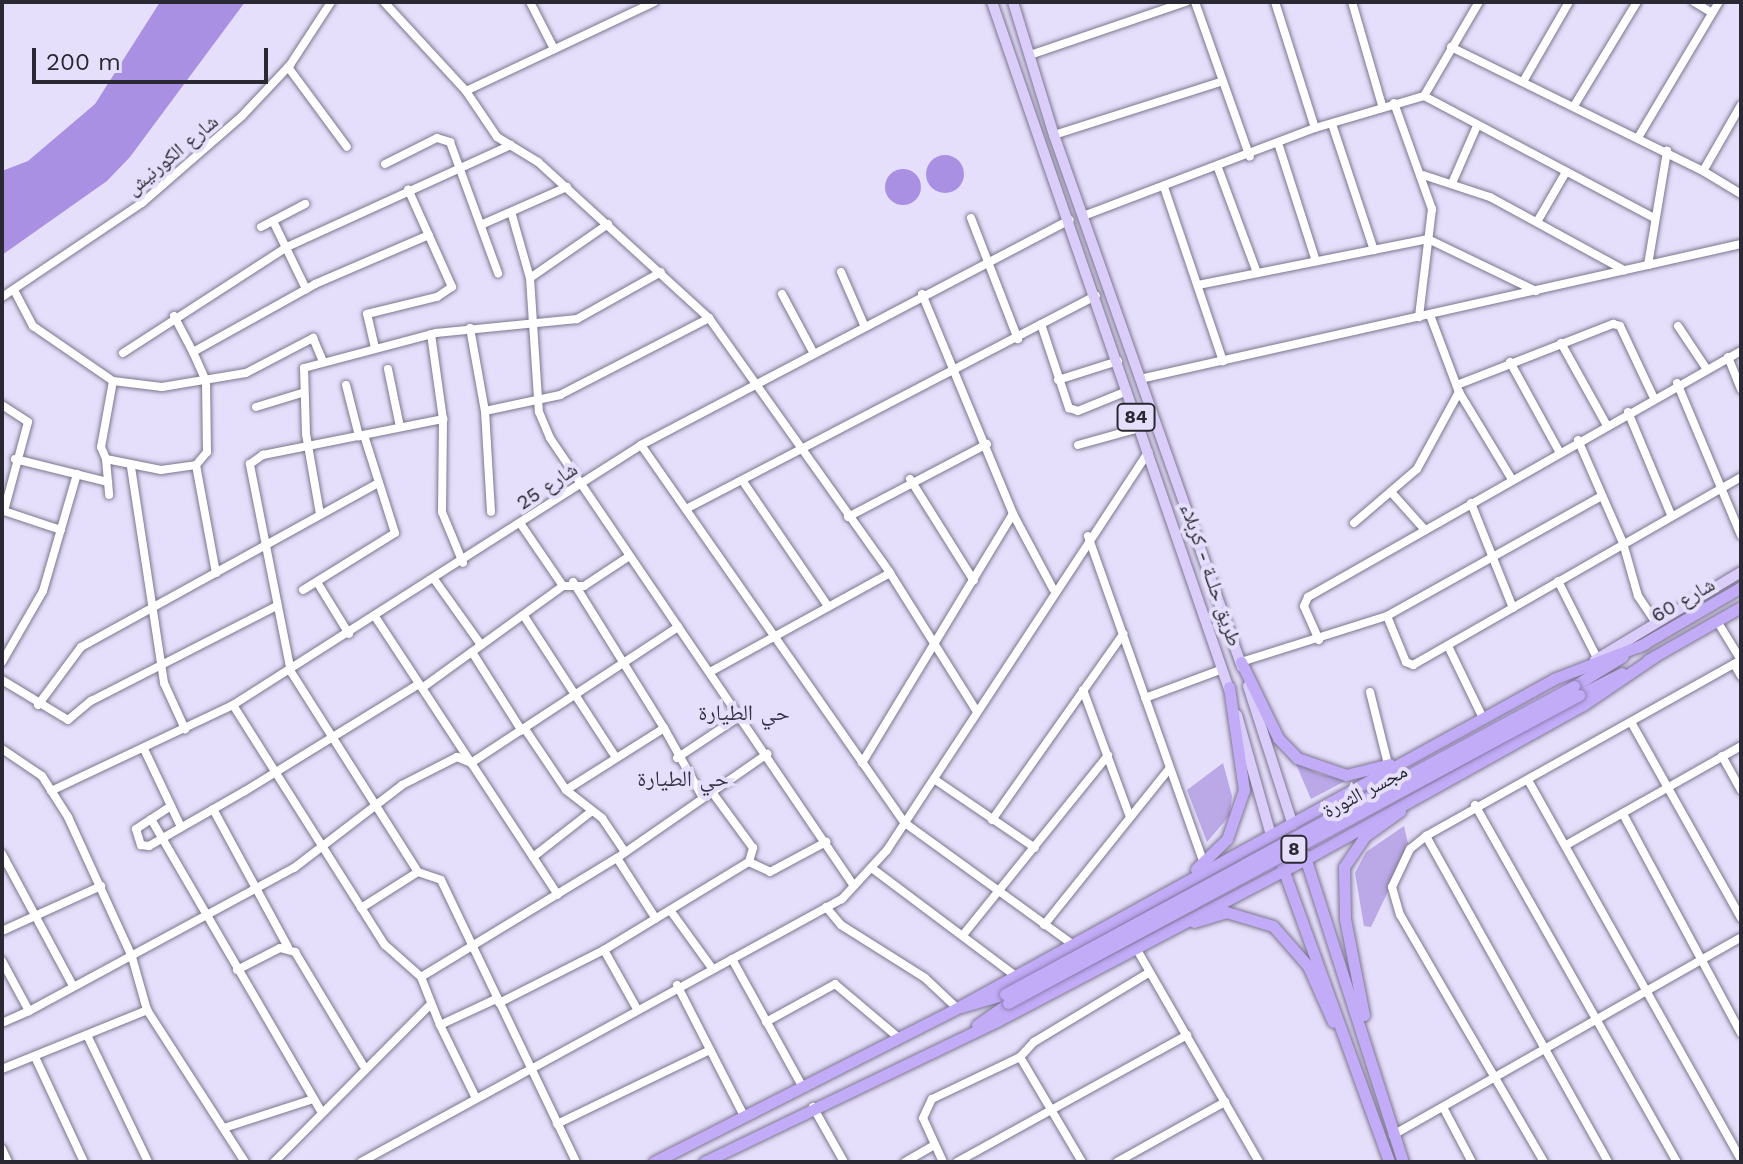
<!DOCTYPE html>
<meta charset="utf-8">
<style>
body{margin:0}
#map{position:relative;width:1743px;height:1164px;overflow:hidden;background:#e6dffb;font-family:"Work Sans","Noto Naskh Arabic",sans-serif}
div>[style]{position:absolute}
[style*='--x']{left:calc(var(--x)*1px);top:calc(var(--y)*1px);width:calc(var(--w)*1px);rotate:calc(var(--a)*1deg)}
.green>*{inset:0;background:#baa8e7}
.water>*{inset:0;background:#a990e3}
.round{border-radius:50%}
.roads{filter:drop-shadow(0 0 2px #7c768e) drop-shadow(0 0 2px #7c768e)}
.minor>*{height:8px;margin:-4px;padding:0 4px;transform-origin:4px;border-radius:4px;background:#fff}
.major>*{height:10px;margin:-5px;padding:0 5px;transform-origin:5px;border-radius:5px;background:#dacdfa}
.highway>*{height:11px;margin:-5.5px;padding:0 5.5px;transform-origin:5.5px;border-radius:5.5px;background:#c2acf7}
.bridges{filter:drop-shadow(0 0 2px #8d7eb2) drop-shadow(0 0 2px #8d7eb2)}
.highway-bridge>*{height:11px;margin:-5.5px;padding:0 5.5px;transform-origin:5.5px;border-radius:5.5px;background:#c2acf7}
span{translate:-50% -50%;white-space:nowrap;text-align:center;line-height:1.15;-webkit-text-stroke:8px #e6dffb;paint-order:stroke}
.shield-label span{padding:2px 6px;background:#e6dffb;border:2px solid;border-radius:6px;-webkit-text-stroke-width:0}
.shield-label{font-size:18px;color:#2a2832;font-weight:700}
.street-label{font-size:20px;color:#2a2832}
.neighbourhood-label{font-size:22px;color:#373146}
.frame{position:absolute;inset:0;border:4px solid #2a2832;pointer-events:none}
.scale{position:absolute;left:32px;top:48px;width:236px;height:36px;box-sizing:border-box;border:4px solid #2a2832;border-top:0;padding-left:10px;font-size:24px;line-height:28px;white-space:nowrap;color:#2a2832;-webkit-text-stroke:6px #e6dffb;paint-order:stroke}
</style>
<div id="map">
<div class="green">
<i style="clip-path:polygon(1295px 762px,1319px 774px,1347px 780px,1311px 799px)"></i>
<i style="clip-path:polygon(1223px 763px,1232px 796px,1230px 815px,1207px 842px,1187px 790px)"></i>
<i style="clip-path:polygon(1404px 826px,1409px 848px,1371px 927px,1364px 926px,1355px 873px,1366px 852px)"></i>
</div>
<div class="water">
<i style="clip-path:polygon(160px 2px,245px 2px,130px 157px,107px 181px,2px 255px,2px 171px,28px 161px,95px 104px)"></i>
<i class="round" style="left:926px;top:155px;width:38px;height:38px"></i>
<i class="round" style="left:885px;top:169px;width:36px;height:36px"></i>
</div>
<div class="roads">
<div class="minor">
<i style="--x:384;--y:2;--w:121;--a:47.3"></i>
<i style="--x:466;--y:91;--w:55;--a:56"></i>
<i style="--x:497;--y:137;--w:48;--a:31.4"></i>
<i style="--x:538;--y:162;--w:231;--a:42.4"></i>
<i style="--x:709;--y:318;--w:313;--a:54.6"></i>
<i style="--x:890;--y:573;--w:162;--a:57.9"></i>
<i style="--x:530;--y:2;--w:53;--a:62.9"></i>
<i style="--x:1195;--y:2;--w:164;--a:70.5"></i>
<i style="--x:1275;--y:2;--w:132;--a:72.4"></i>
<i style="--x:1352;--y:2;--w:107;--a:73.8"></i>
<i style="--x:1694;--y:2;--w:21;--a:31"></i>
<i style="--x:1451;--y:47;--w:281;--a:26.2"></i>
<i style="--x:1030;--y:55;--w:165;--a:-18.8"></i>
<i style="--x:288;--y:67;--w:99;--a:53.6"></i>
<i style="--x:1524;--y:80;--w:90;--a:-60"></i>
<i style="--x:466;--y:91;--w:208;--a:-25.3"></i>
<i style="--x:1424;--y:96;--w:109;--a:-59.7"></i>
<i style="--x:1394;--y:103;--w:113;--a:70.3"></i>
<i style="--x:1432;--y:209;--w:109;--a:96.9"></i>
<i style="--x:1741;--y:105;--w:76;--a:119.9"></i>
<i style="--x:1703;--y:171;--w:44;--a:31.2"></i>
<i style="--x:1574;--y:106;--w:122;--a:-58.8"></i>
<i style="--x:1332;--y:124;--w:133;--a:71.6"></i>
<i style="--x:1054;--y:135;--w:177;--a:-17.7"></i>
<i style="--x:1639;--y:136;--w:156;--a:-59.2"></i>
<i style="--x:1279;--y:146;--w:121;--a:72.2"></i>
<i style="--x:385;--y:164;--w:58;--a:-26.6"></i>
<i style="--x:437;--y:138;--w:14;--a:17"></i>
<i style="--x:450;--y:142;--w:140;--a:69.9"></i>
<i style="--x:1218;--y:168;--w:112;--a:69.6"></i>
<i style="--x:1423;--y:175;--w:71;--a:18.2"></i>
<i style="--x:1490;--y:197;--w:153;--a:28.6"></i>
<i style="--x:1453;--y:181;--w:58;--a:-66.5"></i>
<i style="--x:1164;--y:187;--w:184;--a:71.3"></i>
<i style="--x:512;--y:215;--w:66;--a:74.1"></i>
<i style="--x:530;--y:278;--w:134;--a:86.2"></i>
<i style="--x:539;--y:412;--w:28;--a:67"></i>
<i style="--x:550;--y:438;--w:541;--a:55.84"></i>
<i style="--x:1083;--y:216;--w:248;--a:-20.8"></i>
<i style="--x:1315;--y:128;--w:114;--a:-16.4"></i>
<i style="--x:1424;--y:96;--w:260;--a:27.9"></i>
<i style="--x:971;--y:218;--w:130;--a:68.8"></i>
<i style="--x:273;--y:221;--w:76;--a:64.1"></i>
<i style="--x:1537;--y:222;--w:58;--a:-59.9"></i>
<i style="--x:483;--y:224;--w:92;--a:-23.8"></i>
<i style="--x:261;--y:227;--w:50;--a:-27.6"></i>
<i style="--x:1648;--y:265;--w:116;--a:-80.5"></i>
<i style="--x:841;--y:272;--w:58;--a:66.5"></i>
<i style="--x:530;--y:278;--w:95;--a:-34.7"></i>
<i style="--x:1198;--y:285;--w:235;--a:-11.3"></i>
<i style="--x:1428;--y:239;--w:120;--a:25.7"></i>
<i style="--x:14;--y:290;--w:41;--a:62.2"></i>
<i style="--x:33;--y:326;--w:97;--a:34.5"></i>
<i style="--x:113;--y:381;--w:49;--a:7"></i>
<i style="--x:162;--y:387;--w:85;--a:-9.5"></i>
<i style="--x:246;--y:373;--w:76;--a:-27.6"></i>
<i style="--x:313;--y:338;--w:26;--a:67"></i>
<i style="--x:782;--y:294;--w:66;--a:61.9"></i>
<i style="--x:922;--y:294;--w:238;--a:67.5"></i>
<i style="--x:1013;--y:514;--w:85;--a:61.9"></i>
<i style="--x:2;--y:297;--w:169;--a:-33.9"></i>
<i style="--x:142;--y:203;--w:133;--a:-41"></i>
<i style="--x:242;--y:116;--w:70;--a:-46.7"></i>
<i style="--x:290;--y:65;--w:75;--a:-56.9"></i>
<i style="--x:1430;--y:315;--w:82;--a:69.4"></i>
<i style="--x:1459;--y:392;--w:100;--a:58.8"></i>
<i style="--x:174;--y:316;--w:41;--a:62.2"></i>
<i style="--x:193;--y:352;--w:140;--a:-29.1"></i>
<i style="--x:315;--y:284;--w:124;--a:-23.3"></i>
<i style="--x:1041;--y:324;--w:89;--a:71.6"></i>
<i style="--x:1069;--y:408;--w:9;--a:18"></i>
<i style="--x:1078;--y:411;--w:53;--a:-22.2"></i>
<i style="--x:1678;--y:326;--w:50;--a:56.3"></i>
<i style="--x:470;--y:328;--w:84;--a:79.8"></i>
<i style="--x:485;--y:411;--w:101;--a:86.6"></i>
<i style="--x:431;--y:334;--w:86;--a:82"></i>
<i style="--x:443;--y:419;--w:93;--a:90.6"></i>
<i style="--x:442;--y:512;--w:55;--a:67.6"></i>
<i style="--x:1561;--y:343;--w:93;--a:60.9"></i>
<i style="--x:375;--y:348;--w:35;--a:-103"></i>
<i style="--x:367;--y:314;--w:72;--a:-13.7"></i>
<i style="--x:437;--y:297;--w:18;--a:-34"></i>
<i style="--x:452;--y:287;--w:107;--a:-114.2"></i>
<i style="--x:193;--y:352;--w:32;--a:66"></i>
<i style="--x:206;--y:381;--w:71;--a:89.2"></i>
<i style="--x:207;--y:452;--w:17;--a:130"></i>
<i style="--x:196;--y:465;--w:110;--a:79.5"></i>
<i style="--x:123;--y:353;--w:195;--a:-32.9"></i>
<i style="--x:287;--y:247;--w:246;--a:-24.5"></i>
<i style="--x:1728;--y:357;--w:35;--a:68"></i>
<i style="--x:1510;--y:362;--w:102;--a:61.2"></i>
<i style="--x:388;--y:369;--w:59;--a:78.3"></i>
<i style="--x:1140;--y:379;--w:616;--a:-12.66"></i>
<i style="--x:1058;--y:380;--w:63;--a:-17.6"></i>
<i style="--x:113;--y:381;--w:67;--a:100.3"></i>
<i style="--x:101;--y:447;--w:13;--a:67"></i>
<i style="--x:106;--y:459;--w:56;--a:11.3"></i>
<i style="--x:161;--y:470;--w:35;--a:-8"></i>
<i style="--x:1677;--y:383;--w:165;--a:67.2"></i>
<i style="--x:346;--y:385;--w:53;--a:75.7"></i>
<i style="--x:1457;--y:385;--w:168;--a:-21.4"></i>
<i style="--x:1613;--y:324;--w:7;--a:16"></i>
<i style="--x:1620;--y:326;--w:77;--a:64.8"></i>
<i style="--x:2;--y:405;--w:31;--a:33"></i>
<i style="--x:28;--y:422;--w:92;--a:105.1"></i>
<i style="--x:4;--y:511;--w:60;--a:18.4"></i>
<i style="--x:256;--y:407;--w:48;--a:-16.9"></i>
<i style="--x:485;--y:411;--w:77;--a:-12"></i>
<i style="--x:560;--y:395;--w:168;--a:-27.3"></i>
<i style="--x:1628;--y:412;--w:112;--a:67.3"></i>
<i style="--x:1578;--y:440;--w:112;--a:66.4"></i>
<i style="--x:1623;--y:543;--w:55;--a:74.2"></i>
<i style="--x:1638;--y:596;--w:32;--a:56"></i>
<i style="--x:641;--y:445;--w:461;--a:55.1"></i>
<i style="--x:905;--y:823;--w:205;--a:35.9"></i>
<i style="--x:1078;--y:445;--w:63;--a:-15.6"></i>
<i style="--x:15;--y:459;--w:96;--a:13.9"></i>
<i style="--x:106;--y:459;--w:36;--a:85"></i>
<i style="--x:131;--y:467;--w:219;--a:81.3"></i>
<i style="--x:164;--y:683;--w:51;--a:65.5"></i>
<i style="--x:910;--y:479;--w:120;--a:57.9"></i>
<i style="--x:742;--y:480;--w:153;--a:55.7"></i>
<i style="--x:1391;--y:492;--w:51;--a:48.2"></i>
<i style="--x:1471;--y:503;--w:113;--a:68.2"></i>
<i style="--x:686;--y:509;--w:462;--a:-27.5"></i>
<i style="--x:320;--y:514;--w:81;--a:-99.9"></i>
<i style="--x:306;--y:434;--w:66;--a:-91.7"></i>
<i style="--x:304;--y:368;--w:137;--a:-14.9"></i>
<i style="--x:436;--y:333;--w:142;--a:-5.7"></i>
<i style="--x:577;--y:319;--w:96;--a:-29.2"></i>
<i style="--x:848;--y:517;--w:157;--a:-27.7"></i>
<i style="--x:520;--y:523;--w:76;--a:55.7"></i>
<i style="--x:1354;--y:523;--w:83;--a:-40.6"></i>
<i style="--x:1417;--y:469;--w:88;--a:-61.4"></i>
<i style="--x:1088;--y:536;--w:347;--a:70.5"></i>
<i style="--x:434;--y:579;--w:81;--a:54.5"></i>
<i style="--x:1558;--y:581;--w:86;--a:63.1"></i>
<i style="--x:317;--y:582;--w:61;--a:58.4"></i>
<i style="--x:303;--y:590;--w:108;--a:-31.8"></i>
<i style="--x:395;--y:533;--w:103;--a:-107.6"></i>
<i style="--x:524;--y:616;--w:167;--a:57"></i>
<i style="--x:1387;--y:616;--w:50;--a:67.6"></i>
<i style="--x:1406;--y:662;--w:8;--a:23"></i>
<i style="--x:1413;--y:665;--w:378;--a:-29.8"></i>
<i style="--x:376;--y:618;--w:331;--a:56.7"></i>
<i style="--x:1717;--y:621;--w:46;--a:58.4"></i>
<i style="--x:1319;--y:640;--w:37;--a:-114"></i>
<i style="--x:1304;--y:606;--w:10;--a:-66"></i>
<i style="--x:1308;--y:597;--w:498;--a:-29.6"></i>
<i style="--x:1448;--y:646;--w:80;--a:64.1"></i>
<i style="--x:472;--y:652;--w:93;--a:57.7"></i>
<i style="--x:2;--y:662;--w:82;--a:-60"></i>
<i style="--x:43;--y:591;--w:122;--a:-73.8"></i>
<i style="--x:1241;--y:662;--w:153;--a:-17.5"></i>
<i style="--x:1387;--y:616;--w:246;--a:-29.2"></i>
<i style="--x:1734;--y:664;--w:14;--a:60"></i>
<i style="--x:710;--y:672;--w:205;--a:-28.8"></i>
<i style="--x:2;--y:680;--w:77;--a:31.2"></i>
<i style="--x:68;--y:720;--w:30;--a:-40"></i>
<i style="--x:91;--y:701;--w:209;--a:-27.1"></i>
<i style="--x:422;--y:688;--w:174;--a:-35.9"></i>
<i style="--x:563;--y:586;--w:21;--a:0"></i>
<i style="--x:584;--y:586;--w:53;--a:-33.4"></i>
<i style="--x:1083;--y:690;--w:135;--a:69.7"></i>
<i style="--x:1370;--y:692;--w:74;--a:76"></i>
<i style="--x:1145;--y:698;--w:83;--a:-20.4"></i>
<i style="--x:38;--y:705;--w:72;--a:-53.4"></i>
<i style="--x:81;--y:647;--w:337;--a:-28.9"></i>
<i style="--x:233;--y:705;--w:284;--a:57.7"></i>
<i style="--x:385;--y:945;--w:48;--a:41.6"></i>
<i style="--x:1631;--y:722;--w:225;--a:60.7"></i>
<i style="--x:664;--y:728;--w:80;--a:60.9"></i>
<i style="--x:525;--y:729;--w:73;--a:56.1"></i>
<i style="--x:566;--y:790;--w:46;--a:37.9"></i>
<i style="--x:602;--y:818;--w:41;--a:55.9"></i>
<i style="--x:2;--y:749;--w:48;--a:34"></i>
<i style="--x:42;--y:776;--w:49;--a:57.6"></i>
<i style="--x:68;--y:817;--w:154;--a:65.4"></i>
<i style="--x:132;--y:957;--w:55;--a:74.2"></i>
<i style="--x:147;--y:1010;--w:181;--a:57.2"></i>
<i style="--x:144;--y:749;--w:86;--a:64.6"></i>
<i style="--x:1722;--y:756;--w:39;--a:61"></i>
<i style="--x:677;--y:758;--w:76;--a:-33.7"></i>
<i style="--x:862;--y:763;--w:291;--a:-58.8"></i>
<i style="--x:934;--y:779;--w:122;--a:34.3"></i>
<i style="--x:1528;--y:780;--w:436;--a:60.7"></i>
<i style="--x:566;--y:790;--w:116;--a:-32.3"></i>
<i style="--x:664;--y:728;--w:172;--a:-121.9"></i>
<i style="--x:51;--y:791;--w:201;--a:-25.3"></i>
<i style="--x:233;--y:705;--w:484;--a:-32.5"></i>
<i style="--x:641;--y:445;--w:484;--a:-27.7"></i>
<i style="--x:1475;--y:805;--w:410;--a:60.5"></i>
<i style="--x:171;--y:806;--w:42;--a:146.7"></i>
<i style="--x:136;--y:829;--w:17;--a:73"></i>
<i style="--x:141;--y:845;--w:8;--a:7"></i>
<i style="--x:149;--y:846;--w:111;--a:-29.8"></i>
<i style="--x:245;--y:791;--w:204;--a:-31.6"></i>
<i style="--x:213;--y:809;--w:157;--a:61.5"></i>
<i style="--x:1623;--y:814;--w:249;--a:61.7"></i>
<i style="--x:151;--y:819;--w:338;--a:59.8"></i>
<i style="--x:992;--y:820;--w:228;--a:-54.8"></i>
<i style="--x:1426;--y:836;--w:373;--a:60.8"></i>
<i style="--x:1568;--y:844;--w:199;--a:-29.5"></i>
<i style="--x:2;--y:854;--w:150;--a:61.7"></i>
<i style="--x:533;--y:857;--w:75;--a:-37.9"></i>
<i style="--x:617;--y:858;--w:72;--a:57.4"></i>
<i style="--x:749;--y:862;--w:23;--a:25"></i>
<i style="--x:770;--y:872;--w:64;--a:-28.2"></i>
<i style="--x:873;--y:869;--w:175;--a:36.9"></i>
<i style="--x:418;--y:872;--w:237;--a:-122.4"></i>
<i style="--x:291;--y:672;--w:212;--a:-101.2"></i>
<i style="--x:250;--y:464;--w:16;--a:-35"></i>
<i style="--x:263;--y:455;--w:184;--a:-11.3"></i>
<i style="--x:826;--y:907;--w:23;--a:50"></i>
<i style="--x:841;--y:925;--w:99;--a:32.2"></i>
<i style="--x:925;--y:978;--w:44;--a:43.2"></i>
<i style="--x:361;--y:908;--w:67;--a:-32.3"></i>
<i style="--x:418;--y:872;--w:24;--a:19"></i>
<i style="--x:441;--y:880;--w:313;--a:64.4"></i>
<i style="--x:670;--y:910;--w:72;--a:54.1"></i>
<i style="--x:1044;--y:925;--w:200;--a:-51.3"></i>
<i style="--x:2;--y:931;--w:109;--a:-24.4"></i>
<i style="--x:963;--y:935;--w:231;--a:-51.1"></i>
<i style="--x:1136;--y:948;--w:247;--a:60.1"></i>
<i style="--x:604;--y:950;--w:65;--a:60.7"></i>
<i style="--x:732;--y:959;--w:145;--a:61.1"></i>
<i style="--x:2;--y:961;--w:57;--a:61.6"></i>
<i style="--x:29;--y:1011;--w:30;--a:156"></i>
<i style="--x:237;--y:970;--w:48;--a:-27.1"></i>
<i style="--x:280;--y:948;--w:16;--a:15"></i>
<i style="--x:295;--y:952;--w:132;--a:59"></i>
<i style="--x:677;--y:985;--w:147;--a:62.9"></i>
<i style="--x:496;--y:999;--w:62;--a:155.1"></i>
<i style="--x:440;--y:1025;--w:52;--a:-111.6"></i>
<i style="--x:421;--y:977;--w:229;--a:-31.3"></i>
<i style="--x:617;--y:858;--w:183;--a:-34.7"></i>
<i style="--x:499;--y:1003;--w:118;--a:-26.8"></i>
<i style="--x:604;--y:950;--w:170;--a:-31.3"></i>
<i style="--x:749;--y:862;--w:15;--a:-74"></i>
<i style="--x:753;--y:848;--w:69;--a:-126.2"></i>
<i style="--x:29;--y:1011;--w:301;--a:-28.4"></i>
<i style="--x:294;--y:868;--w:136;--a:-37.5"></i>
<i style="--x:402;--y:785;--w:62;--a:-27"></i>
<i style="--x:457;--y:757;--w:15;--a:23"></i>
<i style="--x:471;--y:763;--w:248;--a:-33.3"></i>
<i style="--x:766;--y:1022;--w:79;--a:-28.8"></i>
<i style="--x:835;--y:984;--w:84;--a:40.2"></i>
<i style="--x:440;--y:1025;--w:79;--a:63.8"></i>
<i style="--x:87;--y:1035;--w:141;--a:64.3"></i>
<i style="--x:35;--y:1057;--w:116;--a:65"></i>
<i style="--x:1020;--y:1057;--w:122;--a:59.4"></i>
<i style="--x:2;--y:1069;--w:157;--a:-22.1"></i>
<i style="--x:813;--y:1107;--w:63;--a:60.6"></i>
<i style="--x:1444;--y:1109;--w:60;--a:62.2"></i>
<i style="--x:557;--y:1124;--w:170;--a:-25.8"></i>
<i style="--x:224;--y:1128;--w:94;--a:-18"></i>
<i style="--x:1393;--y:1135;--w:400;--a:-29.6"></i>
<i style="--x:2;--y:1149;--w:14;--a:65"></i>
<i style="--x:274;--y:1162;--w:220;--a:-45.2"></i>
<i style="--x:361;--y:1162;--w:548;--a:-28.67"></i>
<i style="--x:842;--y:899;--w:67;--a:-47.4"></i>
<i style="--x:887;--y:850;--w:476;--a:-56.7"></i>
<i style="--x:905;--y:1162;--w:34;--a:-30"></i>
<i style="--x:943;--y:1162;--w:48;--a:-114.4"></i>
<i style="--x:923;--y:1118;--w:21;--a:-65"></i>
<i style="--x:932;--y:1099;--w:98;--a:-25.5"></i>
<i style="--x:1020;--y:1057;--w:21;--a:-47"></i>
<i style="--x:1034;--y:1042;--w:135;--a:-31.1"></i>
<i style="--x:957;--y:1162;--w:263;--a:-28.9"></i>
<i style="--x:1117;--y:1162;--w:124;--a:-29.1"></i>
<i style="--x:1544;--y:1162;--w:286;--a:-120.2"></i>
<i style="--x:1400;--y:915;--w:29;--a:-106"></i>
<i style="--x:1392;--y:887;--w:42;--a:-64.7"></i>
<i style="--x:1410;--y:849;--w:21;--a:-39"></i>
<i style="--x:1426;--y:836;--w:361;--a:-29.2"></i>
</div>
<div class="major">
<i style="--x:992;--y:2;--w:730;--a:70.97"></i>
<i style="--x:1013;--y:2;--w:139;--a:72.9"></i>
<i style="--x:1054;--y:135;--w:564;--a:70.54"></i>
<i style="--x:1595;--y:660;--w:170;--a:-31.1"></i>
<i style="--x:1248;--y:686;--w:146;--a:72.1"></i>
<i style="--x:1237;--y:715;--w:125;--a:74.2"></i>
</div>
<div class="highway">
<i style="--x:1638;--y:647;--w:119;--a:-30.2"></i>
<i style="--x:1648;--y:660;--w:107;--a:-29.7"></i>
<i style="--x:1241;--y:662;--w:85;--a:64"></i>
<i style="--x:1278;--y:738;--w:28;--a:46"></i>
<i style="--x:1297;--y:758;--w:52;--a:19.1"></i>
<i style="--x:1346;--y:775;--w:45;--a:-14"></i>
<i style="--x:1574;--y:686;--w:57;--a:-31.5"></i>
<i style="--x:1579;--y:695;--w:48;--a:-27.1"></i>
<i style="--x:1304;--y:854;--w:324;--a:72.2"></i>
<i style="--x:1282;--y:866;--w:315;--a:70.1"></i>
<i style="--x:1196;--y:869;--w:43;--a:-44.1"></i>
<i style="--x:1227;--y:839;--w:52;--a:-70.9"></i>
<i style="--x:1244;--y:790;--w:104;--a:-98.3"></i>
<i style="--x:1194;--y:922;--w:34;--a:-17"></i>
<i style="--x:1226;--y:912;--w:49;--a:16.6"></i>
<i style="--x:1273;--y:926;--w:53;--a:48.8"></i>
<i style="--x:1308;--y:966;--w:61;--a:65.9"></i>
<i style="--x:961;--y:1007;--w:46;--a:-16.5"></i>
<i style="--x:1364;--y:1015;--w:98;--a:-101.2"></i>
<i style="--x:1345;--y:919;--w:52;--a:-91.1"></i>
<i style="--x:1344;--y:867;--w:37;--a:-56"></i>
<i style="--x:1365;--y:836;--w:43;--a:-35.5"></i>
<i style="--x:977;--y:1025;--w:38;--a:-35"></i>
<i style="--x:654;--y:1162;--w:340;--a:-26.9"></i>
<i style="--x:957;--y:1008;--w:682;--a:-28.86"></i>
<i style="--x:1554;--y:679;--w:97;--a:-21.3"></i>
<i style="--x:704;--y:1162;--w:325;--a:-25.7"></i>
<i style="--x:997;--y:1021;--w:349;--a:-27.7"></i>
<i style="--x:1306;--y:859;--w:317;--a:-29.1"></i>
<i style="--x:1583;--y:705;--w:86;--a:-34.1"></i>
</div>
</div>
<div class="bridges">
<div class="highway-bridge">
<i style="--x:1005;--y:994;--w:647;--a:-28.43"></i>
<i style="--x:1008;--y:1003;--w:649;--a:-28.34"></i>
</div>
</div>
<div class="shield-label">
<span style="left:1136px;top:417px">84</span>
<span style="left:1294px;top:849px">8</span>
</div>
<div class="street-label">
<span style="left:172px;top:155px;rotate:-40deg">شارع الكورنيش</span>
<span style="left:547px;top:486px;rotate:-34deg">شارع 25</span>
<span style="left:1211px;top:575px;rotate:71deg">طريق حلــة - كربلاء</span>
<span style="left:1683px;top:600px;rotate:-30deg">شارع 60</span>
<span style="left:1365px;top:791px;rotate:-28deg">مجسر الثورة</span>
</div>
<div class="neighbourhood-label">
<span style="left:744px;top:713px">حي الطيارة</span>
<span style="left:683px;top:779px">حي الطيارة</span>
</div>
<div class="frame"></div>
<div class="scale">200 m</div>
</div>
